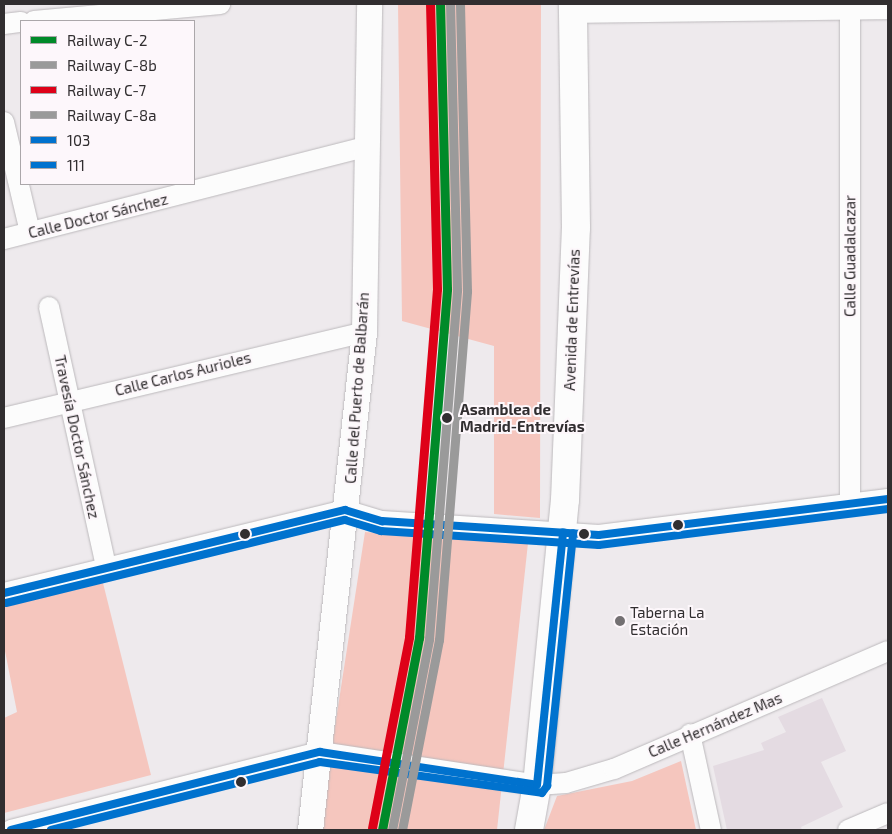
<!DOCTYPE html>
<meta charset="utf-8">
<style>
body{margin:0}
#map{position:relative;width:892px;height:834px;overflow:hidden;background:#eeeaed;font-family:"Exo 2",sans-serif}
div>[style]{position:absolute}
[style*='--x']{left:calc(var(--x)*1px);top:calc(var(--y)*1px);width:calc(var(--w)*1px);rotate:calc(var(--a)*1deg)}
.built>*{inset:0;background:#e4dbe2}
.green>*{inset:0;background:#f5c6be}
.roads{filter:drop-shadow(0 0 1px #bcb9bc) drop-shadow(0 0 1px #bcb9bc)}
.minor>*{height:20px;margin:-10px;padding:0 10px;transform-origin:10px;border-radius:10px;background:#fcfcfc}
.tertiary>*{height:25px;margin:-12.5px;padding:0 12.5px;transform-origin:12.5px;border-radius:12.5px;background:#fcfcfc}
.primary>*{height:28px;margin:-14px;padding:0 14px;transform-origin:14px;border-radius:14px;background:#fcfcfc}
.bus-1>*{height:8px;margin:-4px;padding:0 4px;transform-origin:4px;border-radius:4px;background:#0072ce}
.bus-2>*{height:8px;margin:-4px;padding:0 4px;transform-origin:4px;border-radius:4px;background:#0072ce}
.rail-1>*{height:9px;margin:-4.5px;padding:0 4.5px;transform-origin:4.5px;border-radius:4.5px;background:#008a29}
.rail-2>*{height:9px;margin:-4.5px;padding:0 4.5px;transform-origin:4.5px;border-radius:4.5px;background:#9a9a9a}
.rail-3>*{height:9px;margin:-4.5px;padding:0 4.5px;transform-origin:4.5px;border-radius:4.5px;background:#de0118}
.rail-4>*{height:9px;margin:-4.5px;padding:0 4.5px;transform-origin:4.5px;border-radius:4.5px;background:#9a9a9a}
.dots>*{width:14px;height:14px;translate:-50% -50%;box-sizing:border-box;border:2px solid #fdf7fb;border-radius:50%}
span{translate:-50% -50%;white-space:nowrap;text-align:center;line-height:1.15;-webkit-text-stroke:4px #fdf7fb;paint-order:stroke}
.street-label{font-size:15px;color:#312e30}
.stop-label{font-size:15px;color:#312e30;font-weight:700}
.left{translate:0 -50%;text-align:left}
.poi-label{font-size:15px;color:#312e30}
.frame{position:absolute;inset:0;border:5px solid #312e30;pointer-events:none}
.legend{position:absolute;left:20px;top:20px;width:175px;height:165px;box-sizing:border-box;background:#fdf7fb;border:1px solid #aba7aa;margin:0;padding:6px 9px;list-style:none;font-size:15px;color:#312e30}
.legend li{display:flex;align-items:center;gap:10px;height:25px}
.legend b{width:25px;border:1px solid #aba7aa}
</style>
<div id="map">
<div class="built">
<i style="clip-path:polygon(822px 698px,846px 751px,821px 762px,843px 807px,801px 827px,802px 830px,727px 830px,713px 766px,764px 750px,761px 743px,786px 732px,778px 717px)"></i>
</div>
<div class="green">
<i style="clip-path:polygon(398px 4px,541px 4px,540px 518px,494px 514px,494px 346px,402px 321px)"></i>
<i style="clip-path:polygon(365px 532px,528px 543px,497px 830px,319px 830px)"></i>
<i style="clip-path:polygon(103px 583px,151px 775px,4px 813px,4px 718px,17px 712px,4px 646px,4px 607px)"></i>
<i style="clip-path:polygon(681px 761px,696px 830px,544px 830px,557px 796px,632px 781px)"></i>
</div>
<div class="roads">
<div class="minor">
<i style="--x:850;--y:10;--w:492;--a:90"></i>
<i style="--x:574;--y:13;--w:314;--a:-0.7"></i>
<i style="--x:34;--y:21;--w:187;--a:-5.2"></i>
<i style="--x:4;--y:24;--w:17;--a:-7"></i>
<i style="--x:4;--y:122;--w:113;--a:76.7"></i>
<i style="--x:4;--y:239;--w:374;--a:-14.3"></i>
<i style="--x:49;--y:307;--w:266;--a:77.6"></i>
<i style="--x:4;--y:418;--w:370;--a:-13.4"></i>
<i style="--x:4;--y:593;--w:351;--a:-13.7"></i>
<i style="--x:345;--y:510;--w:39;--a:17"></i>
<i style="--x:382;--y:521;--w:217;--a:3.7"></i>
<i style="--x:599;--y:535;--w:291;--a:-7.1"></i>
<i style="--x:690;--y:734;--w:98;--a:77.7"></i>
<i style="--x:11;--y:830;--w:319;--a:-14.2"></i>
<i style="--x:320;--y:752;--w:219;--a:8.6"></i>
<i style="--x:537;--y:785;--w:29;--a:-4"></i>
<i style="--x:566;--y:783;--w:50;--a:-16.3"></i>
<i style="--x:614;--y:769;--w:298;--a:-23.3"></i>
<i style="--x:848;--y:830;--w:43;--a:-23"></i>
</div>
<div class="tertiary">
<i style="--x:310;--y:830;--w:501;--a:-83.81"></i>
<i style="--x:364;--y:332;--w:328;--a:-89.1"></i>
</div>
<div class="primary">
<i style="--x:529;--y:830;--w:46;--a:-79.9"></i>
<i style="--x:537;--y:785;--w:286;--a:-84.4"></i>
<i style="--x:565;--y:500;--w:272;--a:-87.7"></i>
<i style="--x:576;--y:228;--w:224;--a:-90.8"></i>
</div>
</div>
<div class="bus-1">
<i style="--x:4;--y:593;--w:351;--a:-13.7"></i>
<i style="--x:345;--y:510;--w:39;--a:17"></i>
<i style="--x:382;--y:521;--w:217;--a:3.7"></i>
<i style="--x:599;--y:535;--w:291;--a:-7.1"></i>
<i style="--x:11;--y:830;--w:319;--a:-14.2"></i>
<i style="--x:320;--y:752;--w:219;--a:8.6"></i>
<i style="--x:537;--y:785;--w:254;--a:-84.1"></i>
</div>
<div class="bus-2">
<i style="--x:6;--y:603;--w:349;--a:-13.8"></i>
<i style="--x:345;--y:520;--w:38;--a:17"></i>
<i style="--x:381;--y:531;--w:218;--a:3.7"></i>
<i style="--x:599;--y:545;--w:291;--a:-7.1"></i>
<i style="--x:51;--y:830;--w:277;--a:-14.2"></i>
<i style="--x:320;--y:762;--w:224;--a:7.9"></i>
<i style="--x:542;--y:793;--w:9;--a:-54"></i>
<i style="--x:547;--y:786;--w:254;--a:-84.1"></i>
</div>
<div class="rail-1">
<i style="--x:382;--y:830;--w:196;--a:-79.1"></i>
<i style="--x:419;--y:638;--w:350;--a:-85.4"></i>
<i style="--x:447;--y:289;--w:285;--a:-91.4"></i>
</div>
<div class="rail-2">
<i style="--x:392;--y:830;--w:195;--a:-79"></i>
<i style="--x:429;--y:639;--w:350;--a:-85.4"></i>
<i style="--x:457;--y:290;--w:286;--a:-91.4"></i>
</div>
<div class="rail-3">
<i style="--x:372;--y:828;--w:195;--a:-79"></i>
<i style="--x:409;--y:637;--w:349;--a:-85.4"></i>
<i style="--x:437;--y:289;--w:285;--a:-91.4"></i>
</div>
<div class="rail-4">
<i style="--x:402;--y:830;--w:194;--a:-79"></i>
<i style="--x:439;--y:640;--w:350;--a:-85.4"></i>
<i style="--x:467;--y:291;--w:287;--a:-91.4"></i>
</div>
<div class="dots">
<i style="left:447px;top:418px;background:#312e30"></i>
<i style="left:678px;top:525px;background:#312e30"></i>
<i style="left:245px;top:534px;background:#312e30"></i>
<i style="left:584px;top:534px;background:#312e30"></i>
<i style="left:620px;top:621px;background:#737072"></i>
<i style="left:241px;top:782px;background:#312e30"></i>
</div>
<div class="street-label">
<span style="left:98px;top:216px;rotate:-14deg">Calle Doctor Sánchez</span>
<span style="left:850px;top:256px;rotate:-90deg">Calle Guadalcazar</span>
<span style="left:572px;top:320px;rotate:-88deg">Avenida de Entrevías</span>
<span style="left:183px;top:374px;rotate:-14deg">Calle Carlos Aurioles</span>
<span style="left:357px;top:388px;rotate:-86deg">Calle del Puerto de Balbarán</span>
<span style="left:77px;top:437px;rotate:78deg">Travesía Doctor Sánchez</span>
<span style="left:715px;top:725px;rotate:-23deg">Calle Hernández Mas</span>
</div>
<div class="stop-label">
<span class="left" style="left:460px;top:418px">Asamblea de<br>Madrid-Entrevías</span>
</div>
<div class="poi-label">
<span class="left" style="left:630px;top:621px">Taberna La<br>Estación</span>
</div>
<div class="frame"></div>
<ul class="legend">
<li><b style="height:6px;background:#008a29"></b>Railway C-2</li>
<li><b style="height:6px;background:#9a9a9a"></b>Railway C-8b</li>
<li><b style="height:6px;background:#de0118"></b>Railway C-7</li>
<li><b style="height:6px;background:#9a9a9a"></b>Railway C-8a</li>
<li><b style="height:6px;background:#0072ce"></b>103</li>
<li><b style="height:6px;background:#0072ce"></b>111</li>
</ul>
</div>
